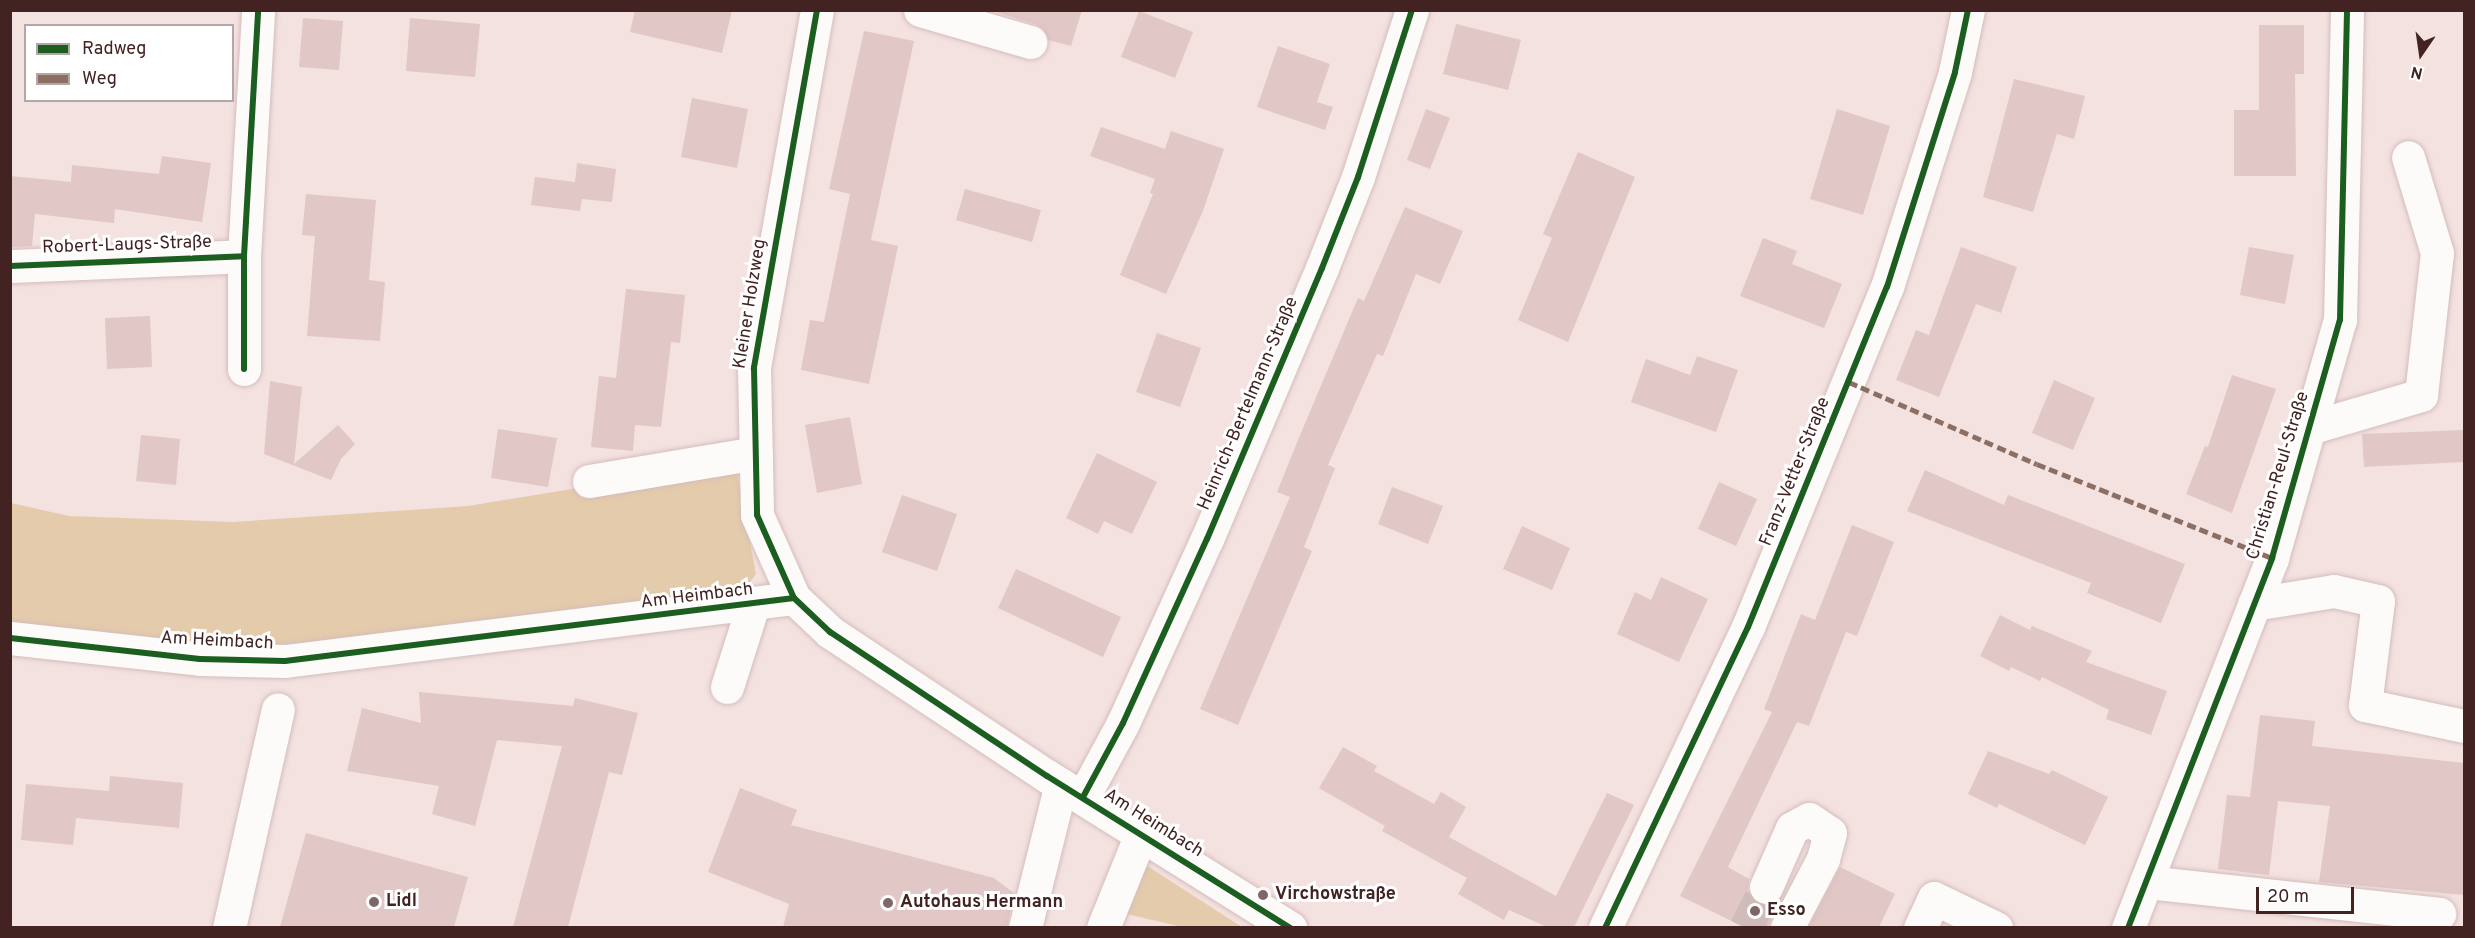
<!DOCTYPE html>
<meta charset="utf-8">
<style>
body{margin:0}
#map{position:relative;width:2475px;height:938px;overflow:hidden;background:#f4e2e0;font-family:Overpass,sans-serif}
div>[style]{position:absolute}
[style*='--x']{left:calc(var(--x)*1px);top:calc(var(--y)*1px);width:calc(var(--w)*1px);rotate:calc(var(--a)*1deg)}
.green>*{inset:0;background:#e4cbab}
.building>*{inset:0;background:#e1c7c5}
.minor-tunnel>*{height:33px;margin-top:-16.5px;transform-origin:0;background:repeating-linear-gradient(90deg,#d0bcba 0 33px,transparent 0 49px)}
.roads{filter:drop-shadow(0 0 2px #d4bdbb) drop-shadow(0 0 2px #d4bdbb)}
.minor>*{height:33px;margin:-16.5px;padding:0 16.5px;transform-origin:16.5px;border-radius:16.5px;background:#fdfbfa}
.quiet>*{height:4.5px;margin-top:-2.25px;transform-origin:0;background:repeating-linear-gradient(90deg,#8d6e63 0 9px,transparent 0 13.5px)}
.cycleway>*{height:6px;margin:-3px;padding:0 3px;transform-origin:3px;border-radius:3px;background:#1b5e20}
.dots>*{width:16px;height:16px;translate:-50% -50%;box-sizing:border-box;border:3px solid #fff;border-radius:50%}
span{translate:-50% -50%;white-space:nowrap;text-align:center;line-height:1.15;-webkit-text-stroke:6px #fff;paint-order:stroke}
.street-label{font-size:18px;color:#422322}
.poi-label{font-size:18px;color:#422322;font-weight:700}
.left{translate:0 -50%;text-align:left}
.frame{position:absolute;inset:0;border:12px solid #422322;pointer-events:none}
.legend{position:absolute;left:24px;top:24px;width:210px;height:78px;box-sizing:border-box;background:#fff;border:2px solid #b3a7a7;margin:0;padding:8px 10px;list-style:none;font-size:18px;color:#422322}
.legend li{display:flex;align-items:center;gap:12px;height:30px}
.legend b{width:30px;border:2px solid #b3a7a7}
.north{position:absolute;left:2391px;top:24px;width:60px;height:60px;-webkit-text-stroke:4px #fff;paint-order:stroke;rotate:193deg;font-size:16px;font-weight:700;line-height:24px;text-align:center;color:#422322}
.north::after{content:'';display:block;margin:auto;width:21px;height:27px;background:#422322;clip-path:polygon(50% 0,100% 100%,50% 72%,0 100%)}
.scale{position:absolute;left:2256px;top:887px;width:98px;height:27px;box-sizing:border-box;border:3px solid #422322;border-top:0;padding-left:8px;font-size:18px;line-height:21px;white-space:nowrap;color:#422322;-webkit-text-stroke:4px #fff;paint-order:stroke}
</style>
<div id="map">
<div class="green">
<i style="clip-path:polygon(735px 462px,756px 574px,741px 594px,393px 638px,247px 647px,11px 622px,11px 503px,69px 516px,233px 522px,468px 506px)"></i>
<i style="clip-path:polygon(1138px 860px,1242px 927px,1182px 927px,1118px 912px)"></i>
</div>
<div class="building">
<i style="clip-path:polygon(635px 10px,732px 10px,722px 53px,630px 32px)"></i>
<i style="clip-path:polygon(989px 10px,1082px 10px,1071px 46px,1048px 40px,1044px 30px,1035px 24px)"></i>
<i style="clip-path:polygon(1139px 11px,1193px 32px,1175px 78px,1121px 57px)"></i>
<i style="clip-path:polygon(303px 18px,343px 21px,339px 70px,299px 67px)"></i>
<i style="clip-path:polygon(410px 18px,480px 24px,475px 77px,406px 71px)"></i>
<i style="clip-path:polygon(1456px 24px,1521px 40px,1508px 90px,1443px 74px)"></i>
<i style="clip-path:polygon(2259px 25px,2304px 25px,2304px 74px,2295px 74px,2296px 176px,2234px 176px,2234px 110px,2259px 110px)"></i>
<i style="clip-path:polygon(864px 31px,914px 41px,871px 240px,898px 246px,869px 384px,801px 370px,810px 320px,824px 322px,850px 194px,829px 189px)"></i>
<i style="clip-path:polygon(1278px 46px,1330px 64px,1317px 102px,1333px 107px,1325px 130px,1257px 107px)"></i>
<i style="clip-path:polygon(2014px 79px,2085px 96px,2074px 139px,2057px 134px,2033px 212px,1983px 197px)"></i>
<i style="clip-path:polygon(692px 98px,748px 109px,737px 168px,681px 157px)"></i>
<i style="clip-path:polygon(1426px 109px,1450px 118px,1430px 169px,1407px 160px)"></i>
<i style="clip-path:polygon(1837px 109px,1890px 126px,1863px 215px,1810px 199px)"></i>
<i style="clip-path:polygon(1101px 127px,1165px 149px,1171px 131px,1224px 149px,1203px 211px,1166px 294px,1120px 275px,1153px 194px,1150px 193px,1155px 179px,1090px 156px)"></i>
<i style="clip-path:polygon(1578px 152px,1635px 177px,1568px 342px,1518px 320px,1552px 238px,1543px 234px)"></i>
<i style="clip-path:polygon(162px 156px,211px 163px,202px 222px,115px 209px,114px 223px,35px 214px,32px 246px,10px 247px,10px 176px,71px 182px,72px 165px,159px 174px)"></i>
<i style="clip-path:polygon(577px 163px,616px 169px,612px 202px,582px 199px,580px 211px,531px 205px,535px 177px,575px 182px)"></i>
<i style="clip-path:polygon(965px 189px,1041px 210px,1032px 242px,956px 220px)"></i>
<i style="clip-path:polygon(306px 194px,376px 200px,369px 280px,385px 282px,380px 341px,307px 336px,315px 236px,302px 235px)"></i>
<i style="clip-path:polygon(1405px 207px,1463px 231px,1440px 284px,1416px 274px,1383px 356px,1377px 354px,1328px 465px,1335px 468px,1304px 547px,1312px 551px,1238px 725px,1200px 709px,1290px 497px,1277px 492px,1298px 440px,1358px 298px,1364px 301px)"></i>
<i style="clip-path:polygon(1763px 238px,1797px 251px,1792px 264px,1842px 284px,1824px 328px,1740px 296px)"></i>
<i style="clip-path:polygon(1961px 247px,2017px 267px,2001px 313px,1976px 304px,1939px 397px,1896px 380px,1916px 330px,1929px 335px)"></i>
<i style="clip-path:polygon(2249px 247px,2294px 255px,2285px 304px,2240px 295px)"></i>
<i style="clip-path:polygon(626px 289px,685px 295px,680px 343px,671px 342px,661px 427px,635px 425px,633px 451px,591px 447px,599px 376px,616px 378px)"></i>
<i style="clip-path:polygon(150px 316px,152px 367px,107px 369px,105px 318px)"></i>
<i style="clip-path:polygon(1157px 333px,1201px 348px,1180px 407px,1136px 392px)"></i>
<i style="clip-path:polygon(1697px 356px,1738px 370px,1716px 432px,1631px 402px,1646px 359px,1690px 375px)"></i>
<i style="clip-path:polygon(2232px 375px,2276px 389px,2232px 513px,2186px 494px,2205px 446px,2208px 447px)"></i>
<i style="clip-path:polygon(2054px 380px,2095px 398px,2073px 450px,2032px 433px)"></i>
<i style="clip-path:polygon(270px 381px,302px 387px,294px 464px,338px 425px,355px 444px,341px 459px,331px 480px,264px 454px)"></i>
<i style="clip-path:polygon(850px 417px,862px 484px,817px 493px,805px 425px)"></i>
<i style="clip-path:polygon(498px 429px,557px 438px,548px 487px,491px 478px)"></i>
<i style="clip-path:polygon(2464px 430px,2464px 462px,2364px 467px,2362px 434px)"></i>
<i style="clip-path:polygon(141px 435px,180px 439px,176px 485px,136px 481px)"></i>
<i style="clip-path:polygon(1097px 453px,1157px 482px,1132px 534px,1104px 521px,1098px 534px,1066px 518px)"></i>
<i style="clip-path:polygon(1925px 470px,2004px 505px,2008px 495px,2185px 564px,2161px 623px,2087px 593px,2091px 583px,1907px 511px)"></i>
<i style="clip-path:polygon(1719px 482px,1757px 499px,1736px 546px,1698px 529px)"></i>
<i style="clip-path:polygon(1392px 487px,1443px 506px,1428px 544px,1378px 524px)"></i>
<i style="clip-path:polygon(902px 495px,957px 514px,937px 571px,882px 552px)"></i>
<i style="clip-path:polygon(1852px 525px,1894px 542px,1857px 636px,1846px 632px,1809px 726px,1797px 722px,1728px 867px,1749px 879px,1748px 890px,1758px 904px,1769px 906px,1783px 895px,1768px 927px,1744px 927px,1680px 896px,1772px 712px,1764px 709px,1801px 614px,1815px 620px)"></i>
<i style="clip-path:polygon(1522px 526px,1570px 548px,1552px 590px,1503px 569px)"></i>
<i style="clip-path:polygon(1016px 569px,1121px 617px,1103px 657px,998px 608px)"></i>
<i style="clip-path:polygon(1661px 577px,1708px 599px,1679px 662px,1617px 634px,1635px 592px,1651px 600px)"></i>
<i style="clip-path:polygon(2000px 615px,2030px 630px,2032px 626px,2092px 651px,2086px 662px,2167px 691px,2151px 735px,2106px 719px,2109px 710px,2042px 677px,2040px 681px,2011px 667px,2009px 671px,1980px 656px)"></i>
<i style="clip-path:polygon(419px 692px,573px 706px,575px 698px,638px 713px,622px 775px,609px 772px,568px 927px,513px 927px,562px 746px,497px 740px,475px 826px,432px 814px,439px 786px,347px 771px,362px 708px,421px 723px)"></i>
<i style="clip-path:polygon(2260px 715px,2315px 721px,2312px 746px,2464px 763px,2464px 895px,2319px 882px,2330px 806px,2278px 801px,2269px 875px,2218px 869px,2227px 795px,2250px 797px)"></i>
<i style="clip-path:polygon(1343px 747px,1377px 766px,1374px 771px,1434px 804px,1441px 792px,1466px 807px,1449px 837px,1556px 896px,1607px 793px,1634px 805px,1574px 927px,1547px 927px,1509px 910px,1504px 920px,1458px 894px,1467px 878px,1382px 831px,1385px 826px,1319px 788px)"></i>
<i style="clip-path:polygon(1988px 751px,2049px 774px,2052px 770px,2108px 797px,2085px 845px,1999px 804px,1997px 808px,1968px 794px)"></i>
<i style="clip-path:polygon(110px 776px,183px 783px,179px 828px,76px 818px,73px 845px,21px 840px,26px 784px,109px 791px)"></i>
<i style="clip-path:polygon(740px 788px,797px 810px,791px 825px,994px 878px,1014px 893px,1007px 927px,783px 927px,789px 904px,708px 872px)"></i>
<i style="clip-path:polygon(306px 833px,468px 877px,454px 927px,280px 927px)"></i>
<i style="clip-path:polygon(1840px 867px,1895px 894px,1879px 927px,1808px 927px)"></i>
</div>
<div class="minor-tunnel">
<i style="--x:1746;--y:928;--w:46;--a:-64"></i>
</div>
<div class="roads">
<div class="minor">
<i style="--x:817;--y:10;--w:364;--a:100"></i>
<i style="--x:754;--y:368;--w:147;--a:88.8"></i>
<i style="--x:757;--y:515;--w:91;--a:66"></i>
<i style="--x:794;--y:598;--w:50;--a:43.4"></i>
<i style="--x:830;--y:632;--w:260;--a:33.6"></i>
<i style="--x:1047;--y:776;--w:287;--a:32"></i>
<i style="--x:920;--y:10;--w:115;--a:16.2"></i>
<i style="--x:10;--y:266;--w:234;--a:-2.4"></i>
<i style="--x:244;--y:369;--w:113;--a:-90"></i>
<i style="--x:244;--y:256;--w:246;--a:-86.7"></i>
<i style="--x:2309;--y:428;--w:117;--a:-16.4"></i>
<i style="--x:2421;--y:395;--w:143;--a:-83.6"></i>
<i style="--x:2437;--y:253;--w:100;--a:-106.8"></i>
<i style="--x:589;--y:481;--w:169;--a:-9.5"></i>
<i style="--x:2254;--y:604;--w:81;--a:-9.2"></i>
<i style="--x:2334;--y:591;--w:45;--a:12.8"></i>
<i style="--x:2378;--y:601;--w:105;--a:97.1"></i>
<i style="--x:2365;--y:705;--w:101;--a:12"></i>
<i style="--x:10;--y:638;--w:191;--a:6.3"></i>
<i style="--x:200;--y:659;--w:85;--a:1.3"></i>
<i style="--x:285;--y:661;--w:513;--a:-7.06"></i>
<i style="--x:727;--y:687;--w:86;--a:-72.4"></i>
<i style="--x:1083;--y:797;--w:84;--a:-61.6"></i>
<i style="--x:1123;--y:723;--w:202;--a:-65.5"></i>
<i style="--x:1207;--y:539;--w:294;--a:-67"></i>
<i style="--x:1322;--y:268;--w:98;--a:-68.4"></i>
<i style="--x:1358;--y:177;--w:176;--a:-72.1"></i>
<i style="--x:2146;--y:882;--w:295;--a:6.2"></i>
<i style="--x:1766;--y:887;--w:64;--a:-66.2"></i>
<i style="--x:1792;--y:828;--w:19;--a:-28"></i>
<i style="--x:1809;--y:819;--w:25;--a:34"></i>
<i style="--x:1830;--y:833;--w:27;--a:105"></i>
<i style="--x:1823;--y:859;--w:78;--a:117.6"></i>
<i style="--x:229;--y:928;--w:224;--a:-77.4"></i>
<i style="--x:1025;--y:928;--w:148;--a:-76"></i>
<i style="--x:1103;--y:928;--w:101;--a:-68"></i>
<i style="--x:1605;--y:928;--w:333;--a:-64.6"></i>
<i style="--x:1748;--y:627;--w:367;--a:-67.8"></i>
<i style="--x:1887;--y:287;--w:225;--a:-72.4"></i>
<i style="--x:1955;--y:72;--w:63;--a:-78.2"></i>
<i style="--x:1920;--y:928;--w:33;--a:-65"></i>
<i style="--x:1934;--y:898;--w:69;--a:25.8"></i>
<i style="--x:2128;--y:928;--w:397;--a:-68.7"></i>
<i style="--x:2272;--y:558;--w:248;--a:-74.1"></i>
<i style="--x:2340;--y:320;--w:310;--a:-88.7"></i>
</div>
</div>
<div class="quiet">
<i style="--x:1849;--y:382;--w:205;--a:23.6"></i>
<i style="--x:2037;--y:464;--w:253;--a:21.8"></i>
</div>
<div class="cycleway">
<i style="--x:817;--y:10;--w:364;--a:100"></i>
<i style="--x:754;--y:368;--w:147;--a:88.8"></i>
<i style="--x:757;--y:515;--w:91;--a:66"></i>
<i style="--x:794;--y:598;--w:50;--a:43.4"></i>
<i style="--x:830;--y:632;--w:260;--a:33.6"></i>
<i style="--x:1047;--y:776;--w:287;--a:32"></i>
<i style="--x:10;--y:266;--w:234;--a:-2.4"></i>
<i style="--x:244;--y:369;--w:113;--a:-90"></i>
<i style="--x:244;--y:256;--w:246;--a:-86.7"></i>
<i style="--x:10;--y:638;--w:191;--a:6.3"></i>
<i style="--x:200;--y:659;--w:85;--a:1.3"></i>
<i style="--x:285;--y:661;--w:513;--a:-7.06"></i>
<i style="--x:1083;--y:797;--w:84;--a:-61.6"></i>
<i style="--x:1123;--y:723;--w:202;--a:-65.5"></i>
<i style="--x:1207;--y:539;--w:294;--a:-67"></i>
<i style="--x:1322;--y:268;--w:98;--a:-68.4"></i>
<i style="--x:1358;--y:177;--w:176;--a:-72.1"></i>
<i style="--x:1605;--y:928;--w:333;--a:-64.6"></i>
<i style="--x:1748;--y:627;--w:367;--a:-67.8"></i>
<i style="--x:1887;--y:287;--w:225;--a:-72.4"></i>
<i style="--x:1955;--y:72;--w:63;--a:-78.2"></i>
<i style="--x:2128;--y:928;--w:397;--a:-68.7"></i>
<i style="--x:2272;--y:558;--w:248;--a:-74.1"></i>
<i style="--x:2340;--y:320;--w:310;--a:-88.7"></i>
</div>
<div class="dots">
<i style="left:1263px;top:895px;background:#806664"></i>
<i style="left:374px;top:902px;background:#806664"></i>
<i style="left:888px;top:903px;background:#806664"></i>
<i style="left:1755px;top:911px;background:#806664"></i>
</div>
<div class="street-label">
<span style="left:127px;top:246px;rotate:-2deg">Robert-Laugs-Straße</span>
<span style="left:751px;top:304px;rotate:-81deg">Kleiner Holzweg</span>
<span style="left:1249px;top:404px;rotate:-67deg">Heinrich-Bertelmann-Straße</span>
<span style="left:1796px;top:472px;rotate:-68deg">Franz-Vetter-Straße</span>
<span style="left:2279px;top:476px;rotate:-73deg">Christian-Reul-Straße</span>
<span style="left:697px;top:597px;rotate:-7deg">Am Heimbach</span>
<span style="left:217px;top:642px;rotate:3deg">Am Heimbach</span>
<span style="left:1153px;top:824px;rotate:32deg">Am Heimbach</span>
</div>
<div class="poi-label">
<span class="left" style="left:1275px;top:895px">Virchowstraße</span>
<span class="left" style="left:386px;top:902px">Lidl</span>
<span class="left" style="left:900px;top:903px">Autohaus Hermann</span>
<span class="left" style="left:1767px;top:911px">Esso</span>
</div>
<div class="frame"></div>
<ul class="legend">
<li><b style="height:8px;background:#1b5e20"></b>Radweg</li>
<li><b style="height:8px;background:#8d6e63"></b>Weg</li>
</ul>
<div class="north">N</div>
<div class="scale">20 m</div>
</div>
